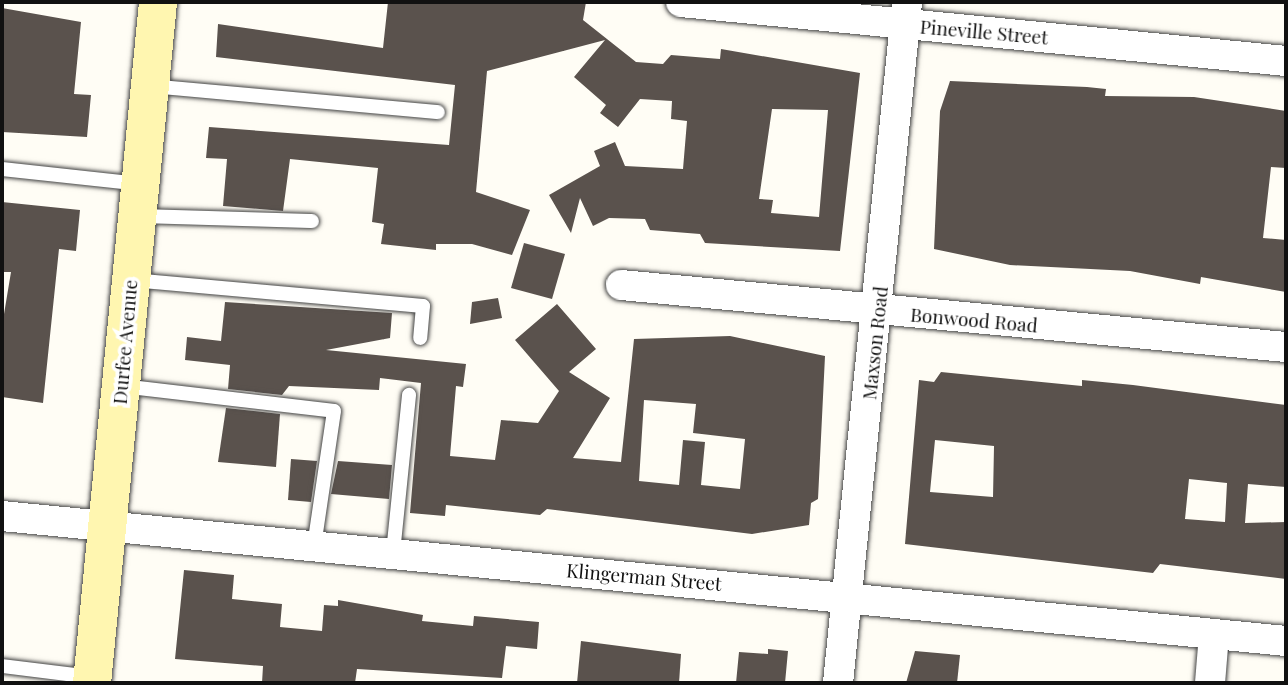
<!DOCTYPE html>
<style>
body{margin:0}
#map{position:relative;width:1288px;height:685px;overflow:hidden;background:#fffdf5;font-family:"Playfair Display",serif}
div>[style]{position:absolute}
[style*='--x']{left:calc(var(--x)*1px);top:calc(var(--y)*1px);width:calc(var(--w)*1px);rotate:calc(var(--a)*1deg)}
.building>*{inset:0;background:#5a524d}
.roads{filter:drop-shadow(0 0 2px #444) drop-shadow(0 0 2px #444)}
.lane>*{height:14px;margin:-7px;padding:0 7px;transform-origin:7px;border-radius:7px;background:#fff}
.street>*{height:30px;margin:-15px;padding:0 15px;transform-origin:15px;border-radius:15px;background:#fff}
.secondary>*{height:38px;margin:-19px;padding:0 19px;transform-origin:19px;border-radius:19px;background:#fff6b0}
span{translate:-50% -50%;white-space:nowrap;text-align:center;line-height:1.15;-webkit-text-stroke:7px #fff;paint-order:stroke}
.street-label{font-size:19px;color:#111}
.frame{position:absolute;inset:0;border:4px solid #111;pointer-events:none}
</style>
<div id="map">
<div class="building">
<i style="clip-path:polygon(evenodd,388px 2px,586px 2px,583px 20px,636px 62px,663px 64px,671px 55px,720px 59px,721px 49px,860px 73px,840px 251px,705px 243px,700px 234px,650px 230px,645px 219px,609px 218px,593px 226px,580px 198px,571px 233px,549px 195px,600px 166px,594px 151px,615px 142px,625px 166px,683px 169px,687px 121px,671px 119px,672px 101px,640px 99px,618px 127px,600px 113px,606px 105px,574px 77px,605px 40px,487px 71px,476px 192px,530px 210px,512px 255px,472px 244px,436px 244px,436px 250px,381px 244px,384px 224px,372px 222px,378px 168px,290px 159px,283px 211px,223px 206px,227px 159px,206px 158px,209px 127px,449px 145px,455px 85px,216px 57px,218px 24px,383px 48px,388px 2px,772px 109px,828px 110px,819px 217px,771px 213px,773px 200px,759px 199px,772px 109px)"></i>
<i style="clip-path:polygon(2px 8px,81px 22px,74px 94px,91px 95px,87px 137px,2px 132px)"></i>
<i style="clip-path:polygon(950px 81px,1087px 87px,1106px 89px,1105px 96px,1194px 97px,1286px 111px,1286px 168px,1271px 167px,1263px 238px,1286px 240px,1286px 292px,1201px 277px,1200px 284px,1130px 271px,1010px 265px,934px 249px,940px 111px)"></i>
<i style="clip-path:polygon(2px 202px,80px 210px,76px 251px,59px 249px,43px 403px,2px 397px,2px 326px,11px 272px,2px 272px)"></i>
<i style="clip-path:polygon(524px 243px,565px 254px,552px 299px,511px 288px)"></i>
<i style="clip-path:polygon(498px 298px,502px 318px,470px 324px,472px 302px)"></i>
<i style="clip-path:polygon(evenodd,225px 302px,392px 313px,390px 338px,326px 350px,466px 364px,463px 387px,456px 386px,450px 456px,495px 460px,501px 420px,538px 423px,559px 391px,515px 340px,557px 304px,596px 349px,569px 372px,610px 398px,573px 458px,621px 462px,634px 339px,730px 336px,825px 356px,818px 499px,811px 503px,809px 525px,752px 534px,547px 509px,540px 515px,446px 505px,445px 516px,410px 513px,421px 383px,380px 378px,379px 390px,289px 386px,282px 395px,228px 389px,230px 365px,185px 360px,187px 337px,221px 341px,225px 302px,644px 400px,696px 404px,693px 433px,745px 439px,740px 489px,701px 485px,705px 442px,683px 440px,679px 485px,639px 481px,644px 400px)"></i>
<i style="clip-path:polygon(evenodd,941px 372px,1082px 386px,1082px 380px,1133px 385px,1286px 405px,1286px 487px,1248px 484px,1245px 523px,1286px 522px,1286px 579px,1160px 564px,1153px 573px,905px 544px,919px 380px,934px 382px,941px 372px,935px 440px,994px 446px,993px 497px,930px 492px,935px 440px,941px 372px,1189px 479px,1227px 483px,1225px 522px,1185px 519px,1189px 479px)"></i>
<i style="clip-path:polygon(226px 408px,280px 414px,276px 467px,218px 462px)"></i>
<i style="clip-path:polygon(291px 459px,317px 461px,311px 502px,288px 500px)"></i>
<i style="clip-path:polygon(338px 461px,392px 465px,389px 499px,331px 494px)"></i>
<i style="clip-path:polygon(184px 570px,234px 575px,232px 599px,282px 604px,280px 627px,322px 631px,324px 605px,338px 606px,338px 600px,423px 615px,422px 621px,473px 626px,474px 616px,539px 622px,537px 649px,506px 646px,502px 678px,357px 669px,355px 683px,262px 683px,263px 666px,175px 659px)"></i>
<i style="clip-path:polygon(581px 641px,681px 654px,679px 683px,577px 683px)"></i>
<i style="clip-path:polygon(768px 649px,788px 651px,785px 683px,736px 683px,739px 652px,768px 654px)"></i>
<i style="clip-path:polygon(915px 651px,960px 655px,957px 683px,906px 683px)"></i>
</div>
<div class="roads">
<div class="lane">
<i style="--x:150;--y:86;--w:289;--a:5.2"></i>
<i style="--x:2;--y:169;--w:138;--a:6.2"></i>
<i style="--x:139;--y:216;--w:173;--a:1.7"></i>
<i style="--x:132;--y:280;--w:292;--a:5.1"></i>
<i style="--x:423;--y:306;--w:32;--a:95"></i>
<i style="--x:122;--y:386;--w:213;--a:6.7"></i>
<i style="--x:334;--y:411;--w:136;--a:98.4"></i>
<i style="--x:393;--y:553;--w:159;--a:-84.2"></i>
<i style="--x:2;--y:666;--w:91;--a:7"></i>
</div>
<div class="street">
<i style="--x:681;--y:2;--w:608;--a:5.57"></i>
<i style="--x:621;--y:285;--w:668;--a:5.33"></i>
<i style="--x:2;--y:516;--w:1290;--a:5.56"></i>
<i style="--x:838;--y:683;--w:684;--a:-84.21"></i>
<i style="--x:1210;--y:683;--w:49;--a:-85.3"></i>
</div>
<div class="secondary">
<i style="--x:92;--y:683;--w:684;--a:-84.46"></i>
</div>
</div>
<div class="street-label">
<span style="left:984px;top:32px;rotate:5deg">Pineville Street</span>
<span style="left:974px;top:320px;rotate:5deg">Bonwood Road</span>
<span style="left:125px;top:342px;rotate:-85deg">Durfee Avenue</span>
<span style="left:875px;top:343px;rotate:-84deg">Maxson Road</span>
<span style="left:644px;top:577px;rotate:5deg">Klingerman Street</span>
</div>
<div class="frame"></div>
</div>
